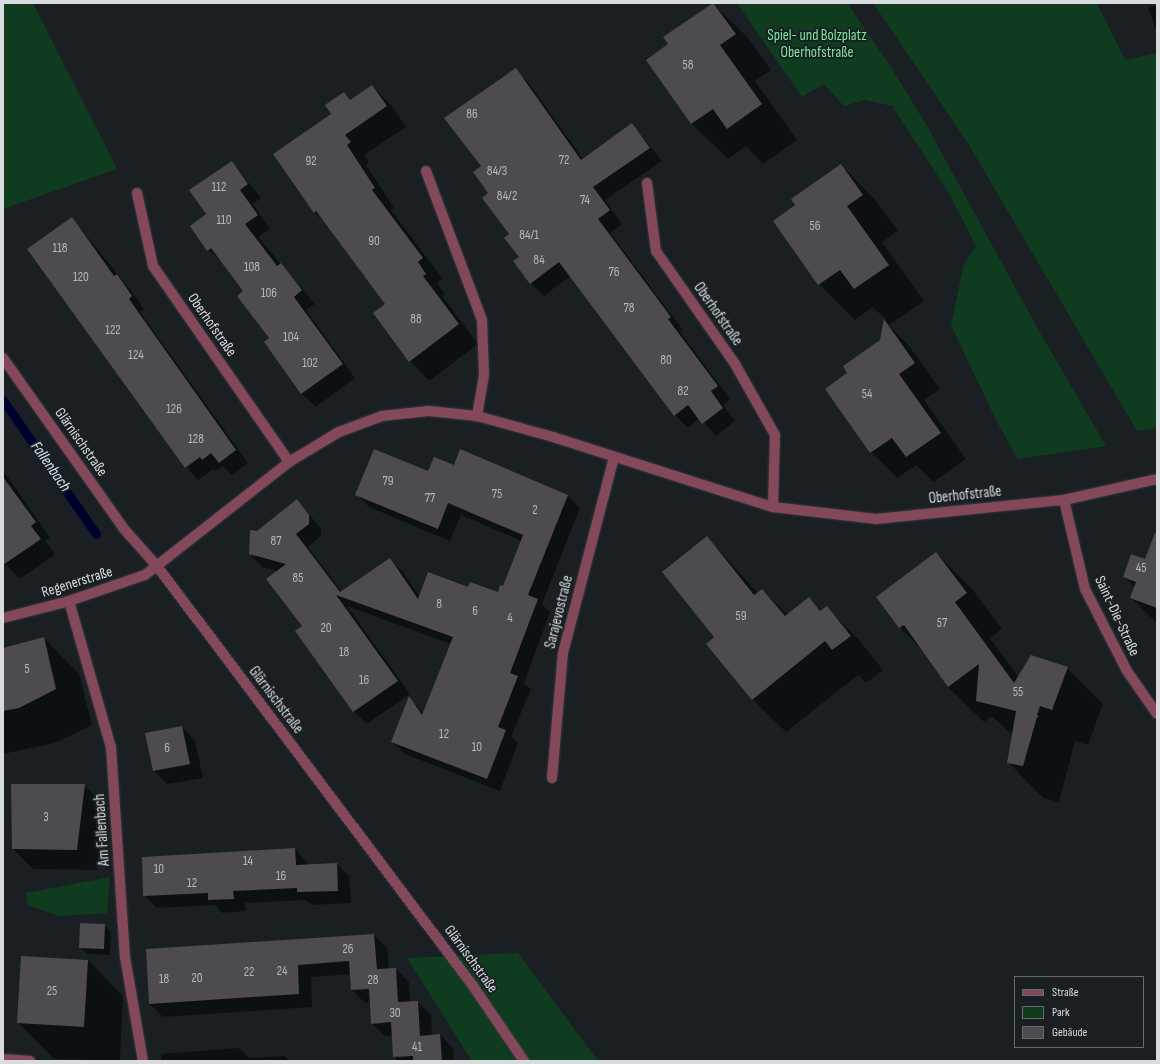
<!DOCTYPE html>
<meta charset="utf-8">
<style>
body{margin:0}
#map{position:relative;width:1160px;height:1064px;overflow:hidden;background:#1a1f24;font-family:"Sofia Sans Condensed",sans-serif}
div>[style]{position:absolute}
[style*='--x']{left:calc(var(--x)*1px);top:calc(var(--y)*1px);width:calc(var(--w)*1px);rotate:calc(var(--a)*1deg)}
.green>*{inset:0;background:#0f3c1f}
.shadow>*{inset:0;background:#0007}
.stream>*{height:9px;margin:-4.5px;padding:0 4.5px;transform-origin:4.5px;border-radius:4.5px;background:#00002d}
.building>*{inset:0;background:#4d4a50}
.roads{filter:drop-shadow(0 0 1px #35393e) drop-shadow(0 0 1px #35393e)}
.minor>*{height:10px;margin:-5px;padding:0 5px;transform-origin:5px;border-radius:5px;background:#834859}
span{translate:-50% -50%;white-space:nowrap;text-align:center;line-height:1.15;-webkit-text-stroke:4px #1a1f24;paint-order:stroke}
.number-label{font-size:13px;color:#b6b8bb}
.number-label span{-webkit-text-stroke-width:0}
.park-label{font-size:15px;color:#79eb9a}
.street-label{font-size:15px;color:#d9dcdf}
.water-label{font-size:16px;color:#d5e2f6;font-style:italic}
.frame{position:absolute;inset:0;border:4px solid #d9dcdf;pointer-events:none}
.legend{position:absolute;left:1014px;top:976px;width:130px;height:72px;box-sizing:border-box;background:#1a1f24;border:1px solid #666b6f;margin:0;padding:5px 7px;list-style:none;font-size:12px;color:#d9dcdf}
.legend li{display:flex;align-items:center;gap:8px;height:20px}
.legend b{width:20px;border:1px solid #666b6f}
</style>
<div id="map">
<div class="green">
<i style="clip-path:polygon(3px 3px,33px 3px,117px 169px,3px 209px)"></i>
<i style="clip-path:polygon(737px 3px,847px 3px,891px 67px,927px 126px,1039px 331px,1106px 446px,1018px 459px,997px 422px,951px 325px,964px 264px,976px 246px,947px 190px,892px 106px,865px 100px,844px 106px,824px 84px,802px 97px)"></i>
<i style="clip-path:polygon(873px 3px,1097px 3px,1125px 60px,1157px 53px,1157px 428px,1137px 431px,966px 140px)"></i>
<i style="clip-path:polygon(110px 877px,107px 913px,58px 916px,28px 905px,26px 893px)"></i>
<i style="clip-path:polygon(518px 953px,598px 1061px,472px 1061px,407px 958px)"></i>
</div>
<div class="shadow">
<i style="clip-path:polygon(713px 4px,749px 39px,771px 70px,755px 81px,797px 140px,763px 164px,746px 146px,728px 159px,692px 124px,647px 60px,670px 44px)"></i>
<i style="clip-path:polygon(1157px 5px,1157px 32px,1148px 8px)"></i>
<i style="clip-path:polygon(515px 70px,528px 82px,583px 159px,632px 124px,662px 161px,605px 200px,622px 224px,610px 233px,683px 330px,680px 332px,730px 399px,723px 405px,735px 421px,716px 436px,700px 418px,688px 428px,675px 415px,570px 276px,544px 296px,531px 283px,490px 194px,482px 166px)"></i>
<i style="clip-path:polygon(372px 86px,392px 106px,406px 127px,364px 155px,369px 162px,366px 165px,394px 208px,391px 210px,442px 278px,437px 283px,445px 294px,442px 296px,478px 344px,429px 381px,410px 361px,386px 304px,328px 226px,314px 212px,333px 115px,344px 93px,351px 100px)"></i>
<i style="clip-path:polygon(232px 162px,261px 198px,253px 204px,270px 229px,258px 237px,315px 304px,306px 310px,355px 378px,316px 407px,302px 394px,265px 343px,271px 338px,244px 291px,223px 262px,208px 250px,207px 214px)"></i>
<i style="clip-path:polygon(841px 165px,876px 201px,898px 231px,882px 242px,924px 301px,889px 325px,909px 346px,940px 389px,924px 400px,966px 459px,933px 482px,916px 465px,897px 478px,871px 452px,849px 373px,881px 340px,885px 319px,873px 307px,855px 320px,819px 284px,774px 221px,797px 206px)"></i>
<i style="clip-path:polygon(72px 218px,129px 288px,144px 309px,140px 312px,248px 463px,232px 475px,223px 466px,216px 471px,213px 469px,198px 480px,186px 467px)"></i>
<i style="clip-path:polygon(461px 451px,568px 496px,580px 508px,542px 604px,550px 612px,524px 683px,531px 689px,511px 737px,518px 743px,500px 791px,405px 754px,392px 741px,409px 698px,424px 714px,451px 644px,347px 606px,410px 694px,367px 724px,354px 712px,296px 631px,303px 626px,278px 571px,262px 567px,250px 554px,257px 532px,297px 501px,321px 528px,321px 536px,308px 547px,342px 592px,390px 559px,403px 572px,420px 597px,469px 588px,498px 594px,504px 587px,522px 541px,461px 515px,450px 541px,369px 507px,356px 494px,454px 466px)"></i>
<i style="clip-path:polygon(3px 470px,50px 538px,45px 541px,55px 554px,20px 579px,3px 562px)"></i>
<i style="clip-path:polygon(1157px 536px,1157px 623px,1131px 598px,1135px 588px,1124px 576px,1148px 561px)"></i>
<i style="clip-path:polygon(707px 537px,758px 593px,762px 590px,788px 615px,809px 598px,822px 611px,826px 607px,860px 641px,883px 670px,866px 683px,858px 675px,786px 732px,752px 699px,715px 637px)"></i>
<i style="clip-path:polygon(936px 553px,972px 589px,1002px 629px,990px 638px,1019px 678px,1067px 668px,1103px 704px,1088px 745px,1075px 741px,1059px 802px,1043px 798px,1008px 762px,1013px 736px,992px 716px,984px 722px,948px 687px,925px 652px,900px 628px,877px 597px)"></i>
<i style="clip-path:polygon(44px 638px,79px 674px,92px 725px,55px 743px,3px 754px,3px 650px)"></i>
<i style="clip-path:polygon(182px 727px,195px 741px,203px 778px,167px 784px,154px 770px)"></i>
<i style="clip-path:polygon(84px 785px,104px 805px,97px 870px,33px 869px,13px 849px)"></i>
<i style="clip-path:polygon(295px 849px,307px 862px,308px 865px,337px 864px,349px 876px,351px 903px,311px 905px,306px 900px,245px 903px,246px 911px,222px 913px,215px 905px,157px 908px,144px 895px)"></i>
<i style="clip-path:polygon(104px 925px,111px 932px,110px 955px,87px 954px,80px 948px)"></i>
<i style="clip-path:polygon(374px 935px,387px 948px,389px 969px,396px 969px,409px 982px,410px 1002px,418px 1002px,431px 1015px,432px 1036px,440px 1035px,453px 1048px,454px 1061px,398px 1061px,394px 1057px,393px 1036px,385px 1036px,372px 1023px,371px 1002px,365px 1003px,352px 990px,351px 974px,311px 977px,312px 1007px,163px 1017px,150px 1004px,147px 950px)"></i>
<i style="clip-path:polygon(88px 960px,123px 996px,120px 1061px,54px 1059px,18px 1023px)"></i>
<i style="clip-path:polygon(239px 1048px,250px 1058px,285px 1056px,290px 1061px,161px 1061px,161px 1054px)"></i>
</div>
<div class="stream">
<i style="--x:3;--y:400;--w:163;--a:55.2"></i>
</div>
<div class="building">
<i style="clip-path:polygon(713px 3px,736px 34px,720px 45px,762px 104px,727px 129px,713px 109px,691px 124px,646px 60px,668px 44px,663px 37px)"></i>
<i style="clip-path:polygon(516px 68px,581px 160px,632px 123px,650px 148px,593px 187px,610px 210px,598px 219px,671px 317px,668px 319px,718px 386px,711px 391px,723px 408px,702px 424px,688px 405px,674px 416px,559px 262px,530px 284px,513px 261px,519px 257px,504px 238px,509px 234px,482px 198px,488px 193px,473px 172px,481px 166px,444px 118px)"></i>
<i style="clip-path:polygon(372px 85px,387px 106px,345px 135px,351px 142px,347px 145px,375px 188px,372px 190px,423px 258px,418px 262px,426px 274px,423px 276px,459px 324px,409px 362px,373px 313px,385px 304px,316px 211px,314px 213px,273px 154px,331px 114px,325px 105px,344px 92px,350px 100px)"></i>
<i style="clip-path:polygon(232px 161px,248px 184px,240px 190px,258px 215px,245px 224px,277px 266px,281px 263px,302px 290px,294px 297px,343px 364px,301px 394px,264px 342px,269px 338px,237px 296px,243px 291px,211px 248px,207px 251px,190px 226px,206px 214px,189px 190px)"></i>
<i style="clip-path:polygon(841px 164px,863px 195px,847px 206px,889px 265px,854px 289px,840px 270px,818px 285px,773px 221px,795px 205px,791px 199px)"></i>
<i style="clip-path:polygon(72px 217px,114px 276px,117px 274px,132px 296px,129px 299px,236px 450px,219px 463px,211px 453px,202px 460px,200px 457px,185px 468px,27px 249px)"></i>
<i style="clip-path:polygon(884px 319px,915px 363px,899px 374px,941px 433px,906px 457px,892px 438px,870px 453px,825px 389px,847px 373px,843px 366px,880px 340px)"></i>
<i style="clip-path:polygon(374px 449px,428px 471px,434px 457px,454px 465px,460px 449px,568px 495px,528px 595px,538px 599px,510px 673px,518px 676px,498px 727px,506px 730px,487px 779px,391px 742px,409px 696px,422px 715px,453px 637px,336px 595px,398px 681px,353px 712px,295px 631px,302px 626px,266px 579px,286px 564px,249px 554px,250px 530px,257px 531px,297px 499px,309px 515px,309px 524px,296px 534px,340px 592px,390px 558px,418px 599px,428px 572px,468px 587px,470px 582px,498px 592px,500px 585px,503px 586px,523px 535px,448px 503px,438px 529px,355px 495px)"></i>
<i style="clip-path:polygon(3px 477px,36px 522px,31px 526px,41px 539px,3px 565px)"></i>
<i style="clip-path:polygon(1155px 533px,1157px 533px,1157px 608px,1130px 598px,1136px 582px,1123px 577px,1131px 554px,1145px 559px)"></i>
<i style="clip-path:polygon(707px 536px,754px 595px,762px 589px,785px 616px,809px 597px,820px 611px,827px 606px,851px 636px,832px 650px,825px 641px,752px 700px,706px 644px,714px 637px,662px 572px)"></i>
<i style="clip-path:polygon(936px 552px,967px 593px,955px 602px,1014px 683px,1031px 655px,1068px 667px,1052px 710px,1040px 706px,1037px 715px,1039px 717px,1037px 717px,1023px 766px,1007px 763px,1016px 711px,976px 701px,979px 664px,948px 687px,904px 625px,899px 628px,876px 597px)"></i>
<i style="clip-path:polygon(44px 637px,56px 689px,19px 708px,3px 711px,3px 648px)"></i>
<i style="clip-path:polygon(182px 726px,190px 764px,153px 771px,145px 733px)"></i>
<i style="clip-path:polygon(11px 784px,85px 784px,77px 850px,12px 849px)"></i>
<i style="clip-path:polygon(295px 848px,296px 865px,337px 863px,338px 891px,297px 892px,297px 888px,233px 891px,234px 899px,208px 900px,208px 893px,143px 896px,142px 857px)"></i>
<i style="clip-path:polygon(80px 923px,105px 924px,104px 949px,79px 948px)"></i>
<i style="clip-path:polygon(374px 934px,377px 969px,396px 968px,398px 1002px,418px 1001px,420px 1036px,440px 1034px,442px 1061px,413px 1061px,413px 1056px,393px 1057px,391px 1022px,371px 1024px,369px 989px,351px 990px,349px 961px,298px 965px,299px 994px,149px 1004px,146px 949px)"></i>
<i style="clip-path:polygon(21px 956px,88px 960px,84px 1027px,17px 1023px)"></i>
</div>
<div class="roads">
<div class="minor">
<i style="--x:426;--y:171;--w:159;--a:69.4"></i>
<i style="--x:482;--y:320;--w:55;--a:87.9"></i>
<i style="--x:484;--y:375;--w:42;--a:99.7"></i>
<i style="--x:647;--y:183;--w:69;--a:82.5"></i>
<i style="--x:656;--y:251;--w:138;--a:55"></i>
<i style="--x:735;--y:364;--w:81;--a:60.6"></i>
<i style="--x:775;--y:435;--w:72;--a:91.6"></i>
<i style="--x:137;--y:193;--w:75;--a:77.6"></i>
<i style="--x:153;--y:266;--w:239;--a:55.2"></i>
<i style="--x:3;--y:358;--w:209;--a:54.7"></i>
<i style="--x:124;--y:529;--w:50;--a:48.3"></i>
<i style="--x:157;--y:566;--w:526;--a:53.04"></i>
<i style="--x:473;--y:986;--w:91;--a:55.8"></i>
<i style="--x:1064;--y:500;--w:91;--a:76.7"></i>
<i style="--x:1085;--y:589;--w:92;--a:62.9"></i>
<i style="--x:1127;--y:671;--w:52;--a:55.1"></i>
<i style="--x:69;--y:601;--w:152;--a:74"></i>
<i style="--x:111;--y:747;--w:210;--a:86.2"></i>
<i style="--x:125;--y:957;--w:106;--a:80.2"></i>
<i style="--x:3;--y:618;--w:68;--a:-14.4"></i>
<i style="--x:69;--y:601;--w:80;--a:-18.9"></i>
<i style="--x:145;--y:575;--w:183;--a:-38.1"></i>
<i style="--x:289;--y:462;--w:58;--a:-31"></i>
<i style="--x:339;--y:432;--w:46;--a:-20.4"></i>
<i style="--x:382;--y:416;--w:47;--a:-6.1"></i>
<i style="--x:429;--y:411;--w:48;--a:5.9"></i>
<i style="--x:477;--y:416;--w:79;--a:15.4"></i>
<i style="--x:553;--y:437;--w:231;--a:17.7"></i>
<i style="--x:773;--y:507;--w:104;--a:6.6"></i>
<i style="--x:876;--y:519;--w:189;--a:-5.8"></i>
<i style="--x:1064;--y:500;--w:95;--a:-12.7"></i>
<i style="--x:552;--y:778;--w:125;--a:-85"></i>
<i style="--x:563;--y:653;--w:203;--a:-75.4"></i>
<i style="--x:3;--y:1059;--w:27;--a:4"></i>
</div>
</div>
<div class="number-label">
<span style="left:688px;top:65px">58</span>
<span style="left:472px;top:114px">86</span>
<span style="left:564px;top:160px">72</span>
<span style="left:311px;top:161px">92</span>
<span style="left:497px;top:171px">84/3</span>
<span style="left:219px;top:187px">112</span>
<span style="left:507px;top:196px">84/2</span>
<span style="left:585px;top:200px">74</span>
<span style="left:224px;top:220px">110</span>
<span style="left:815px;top:226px">56</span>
<span style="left:529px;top:235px">84/1</span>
<span style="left:374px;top:241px">90</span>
<span style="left:60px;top:248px">118</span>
<span style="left:539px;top:260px">84</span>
<span style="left:252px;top:267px">108</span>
<span style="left:614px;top:272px">76</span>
<span style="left:81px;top:277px">120</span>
<span style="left:269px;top:293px">106</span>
<span style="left:629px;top:308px">78</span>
<span style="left:416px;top:319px">88</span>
<span style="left:113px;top:330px">122</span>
<span style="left:291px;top:337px">104</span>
<span style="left:136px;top:355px">124</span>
<span style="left:666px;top:360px">80</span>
<span style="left:310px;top:363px">102</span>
<span style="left:683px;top:391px">82</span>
<span style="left:867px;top:394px">54</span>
<span style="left:174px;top:409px">126</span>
<span style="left:196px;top:439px">128</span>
<span style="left:388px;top:481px">79</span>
<span style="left:497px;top:494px">75</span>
<span style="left:430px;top:498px">77</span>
<span style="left:535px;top:510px">2</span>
<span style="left:276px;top:541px">87</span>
<span style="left:1141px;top:568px">45</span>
<span style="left:298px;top:578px">85</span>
<span style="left:439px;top:604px">8</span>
<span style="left:475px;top:611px">6</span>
<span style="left:741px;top:616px">59</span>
<span style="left:510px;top:618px">4</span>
<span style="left:942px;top:623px">57</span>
<span style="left:326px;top:628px">20</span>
<span style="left:344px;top:652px">18</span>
<span style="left:27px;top:669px">5</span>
<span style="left:364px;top:680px">16</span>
<span style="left:1018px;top:692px">55</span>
<span style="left:444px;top:734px">12</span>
<span style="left:477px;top:747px">10</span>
<span style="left:167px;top:748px">6</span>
<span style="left:46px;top:817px">3</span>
<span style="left:248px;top:861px">14</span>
<span style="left:159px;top:869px">10</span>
<span style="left:281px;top:876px">16</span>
<span style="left:192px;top:883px">12</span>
<span style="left:348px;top:949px">26</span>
<span style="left:282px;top:971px">24</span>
<span style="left:249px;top:972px">22</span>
<span style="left:197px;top:978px">20</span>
<span style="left:164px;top:979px">18</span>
<span style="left:373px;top:980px">28</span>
<span style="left:52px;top:991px">25</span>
<span style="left:395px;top:1013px">30</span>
<span style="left:417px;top:1047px">41</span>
</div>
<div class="park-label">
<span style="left:817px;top:44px">Spiel- und Bolzplatz<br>Oberhofstraße</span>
</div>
<div class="street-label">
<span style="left:718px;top:314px;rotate:55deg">Oberhofstraße</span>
<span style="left:212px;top:325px;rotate:55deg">Oberhofstraße</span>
<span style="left:81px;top:442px;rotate:55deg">Glärnischstraße</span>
<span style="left:965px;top:495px;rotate:-6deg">Oberhofstraße</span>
<span style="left:77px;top:582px;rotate:-17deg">Regenerstraße</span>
<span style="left:559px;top:612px;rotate:-76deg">Sarajevostraße</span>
<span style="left:1117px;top:616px;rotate:65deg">Saint-Die-Straße</span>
<span style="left:276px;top:700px;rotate:53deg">Glärnischstraße</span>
<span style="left:102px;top:830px;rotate:-94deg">Am Fallenbach</span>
<span style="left:471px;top:959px;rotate:54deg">Glärnischstraße</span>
</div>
<div class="water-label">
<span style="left:50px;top:467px;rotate:55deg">Fallenbach</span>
</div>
<div class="frame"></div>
<ul class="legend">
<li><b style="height:5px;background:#834859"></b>Straße</li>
<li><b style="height:11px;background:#0f3c1f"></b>Park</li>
<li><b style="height:11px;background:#4d4a50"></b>Gebäude</li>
</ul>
</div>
